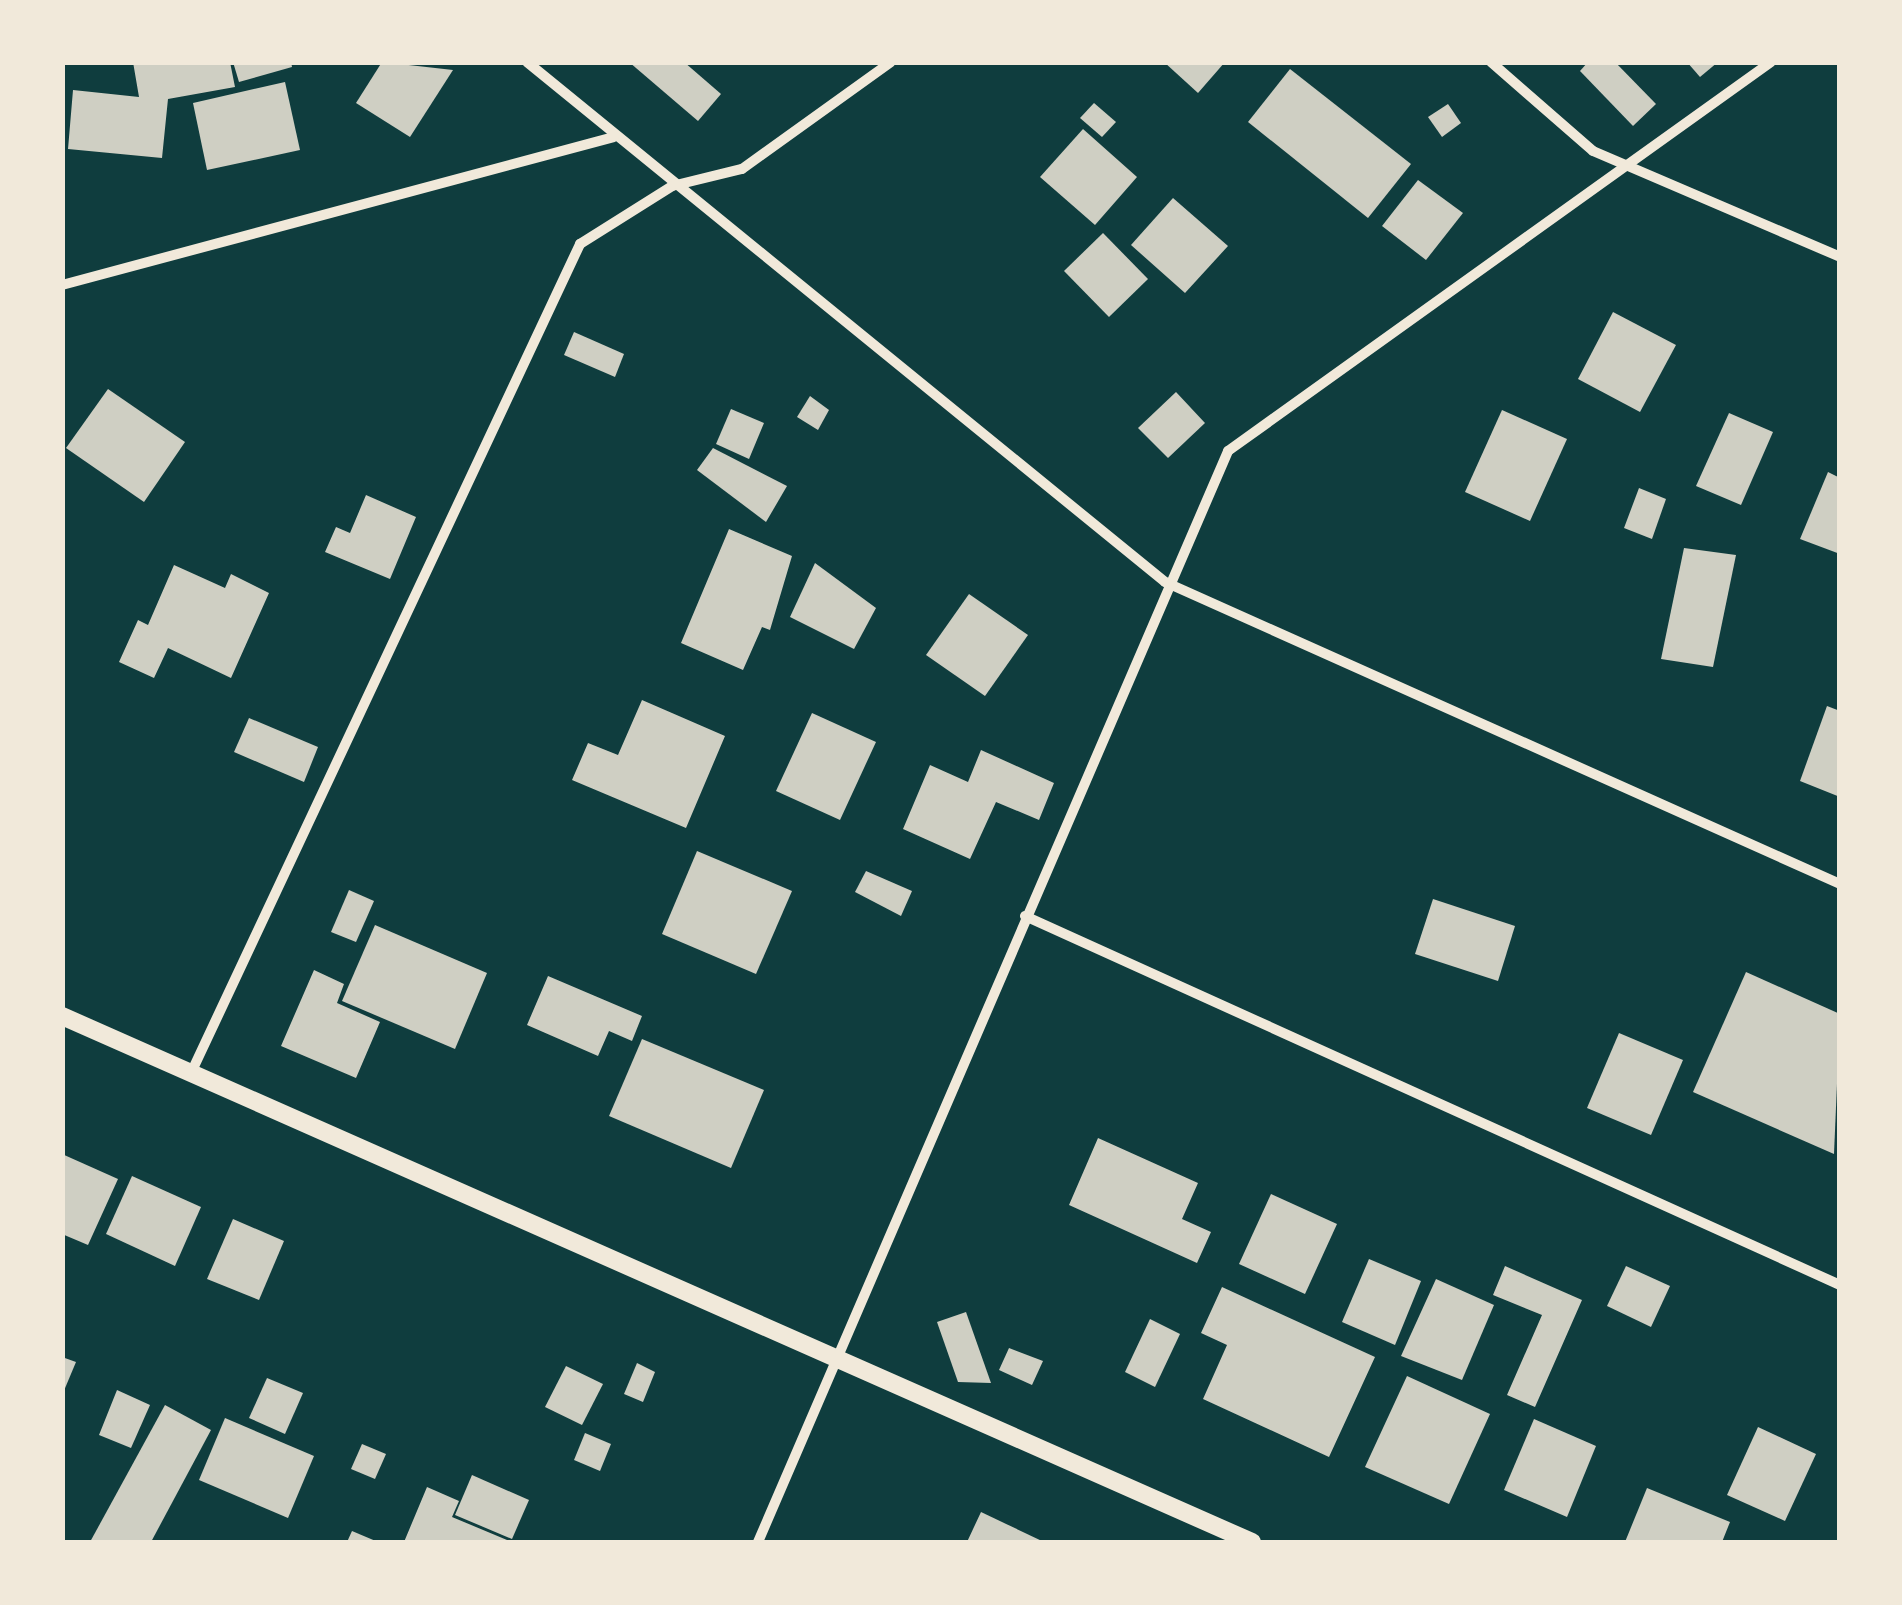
<!DOCTYPE html>
<style>
body{margin:0}
#map{position:relative;width:1902px;height:1605px;overflow:hidden;background:#0f3d3e;font-family:Cabin,sans-serif}
div>[style]{position:absolute}
[style*='--x']{left:calc(var(--x)*1px);top:calc(var(--y)*1px);width:calc(var(--w)*1px);rotate:calc(var(--a)*1deg)}
.building>*{inset:0;background:#cfcfc3}
.minor>*{height:10px;margin:-5px;padding:0 5px;transform-origin:5px;border-radius:5px;background:#f1e9da}
.tertiary>*{height:18px;margin:-9px;padding:0 9px;transform-origin:9px;border-radius:9px;background:#f1e9da}
span{translate:-50% -50%;white-space:nowrap;text-align:center;line-height:1.15;-webkit-text-stroke:10px #f1e9da;paint-order:stroke}
.frame{position:absolute;inset:0;border:65px solid #f1e9da;pointer-events:none}
</style>
<div id="map">
<div class="building">
<i style="clip-path:polygon(133px 62px,230px 62px,235px 87px,168px 99px,162px 158px,68px 149px,73px 90px,139px 97px)"></i>
<i style="clip-path:polygon(233px 62px,291px 62px,292px 67px,239px 82px)"></i>
<i style="clip-path:polygon(382px 62px,453px 70px,410px 137px,356px 103px)"></i>
<i style="clip-path:polygon(629px 62px,684px 62px,721px 94px,698px 121px)"></i>
<i style="clip-path:polygon(1164px 62px,1225px 62px,1198px 93px)"></i>
<i style="clip-path:polygon(1588px 62px,1615px 62px,1656px 104px,1633px 126px,1580px 71px)"></i>
<i style="clip-path:polygon(1687px 62px,1718px 62px,1700px 77px)"></i>
<i style="clip-path:polygon(1290px 69px,1411px 164px,1368px 218px,1248px 122px)"></i>
<i style="clip-path:polygon(285px 82px,300px 150px,207px 170px,193px 103px)"></i>
<i style="clip-path:polygon(1094px 103px,1116px 122px,1102px 137px,1080px 118px)"></i>
<i style="clip-path:polygon(1448px 104px,1461px 123px,1442px 137px,1428px 117px)"></i>
<i style="clip-path:polygon(1083px 129px,1137px 177px,1095px 225px,1040px 177px)"></i>
<i style="clip-path:polygon(1418px 180px,1463px 213px,1426px 260px,1382px 226px)"></i>
<i style="clip-path:polygon(1173px 198px,1228px 246px,1185px 293px,1131px 245px)"></i>
<i style="clip-path:polygon(1103px 233px,1148px 279px,1109px 317px,1064px 271px)"></i>
<i style="clip-path:polygon(1613px 312px,1676px 345px,1640px 412px,1578px 379px)"></i>
<i style="clip-path:polygon(574px 332px,624px 354px,615px 377px,564px 355px)"></i>
<i style="clip-path:polygon(108px 389px,185px 442px,144px 502px,66px 448px)"></i>
<i style="clip-path:polygon(1176px 392px,1205px 423px,1168px 458px,1138px 428px)"></i>
<i style="clip-path:polygon(810px 396px,829px 410px,818px 430px,797px 417px)"></i>
<i style="clip-path:polygon(731px 409px,764px 423px,749px 459px,716px 444px)"></i>
<i style="clip-path:polygon(1502px 410px,1567px 439px,1530px 521px,1465px 492px)"></i>
<i style="clip-path:polygon(1729px 413px,1773px 432px,1741px 505px,1696px 486px)"></i>
<i style="clip-path:polygon(713px 448px,787px 486px,766px 522px,697px 470px)"></i>
<i style="clip-path:polygon(1828px 472px,1840px 478px,1840px 554px,1800px 539px)"></i>
<i style="clip-path:polygon(1639px 488px,1666px 499px,1652px 539px,1624px 528px)"></i>
<i style="clip-path:polygon(366px 495px,416px 517px,390px 579px,325px 552px,336px 527px,350px 533px)"></i>
<i style="clip-path:polygon(729px 529px,792px 556px,770px 630px,762px 627px,743px 670px,681px 643px)"></i>
<i style="clip-path:polygon(1684px 548px,1736px 555px,1713px 667px,1661px 659px)"></i>
<i style="clip-path:polygon(815px 563px,876px 608px,854px 649px,790px 617px)"></i>
<i style="clip-path:polygon(174px 565px,225px 588px,231px 574px,269px 593px,231px 678px,168px 648px,154px 678px,119px 662px,138px 620px,148px 625px)"></i>
<i style="clip-path:polygon(969px 594px,1028px 635px,985px 696px,926px 655px)"></i>
<i style="clip-path:polygon(642px 700px,725px 736px,686px 828px,572px 780px,588px 743px,618px 755px)"></i>
<i style="clip-path:polygon(1827px 706px,1840px 711px,1840px 797px,1800px 781px)"></i>
<i style="clip-path:polygon(812px 713px,876px 742px,840px 820px,776px 791px)"></i>
<i style="clip-path:polygon(249px 718px,318px 747px,304px 782px,234px 752px)"></i>
<i style="clip-path:polygon(981px 750px,1054px 783px,1039px 820px,996px 802px,970px 859px,903px 829px,930px 765px,968px 782px)"></i>
<i style="clip-path:polygon(697px 851px,792px 891px,756px 974px,662px 934px)"></i>
<i style="clip-path:polygon(866px 871px,912px 891px,901px 916px,855px 892px)"></i>
<i style="clip-path:polygon(349px 890px,374px 901px,356px 942px,331px 932px)"></i>
<i style="clip-path:polygon(1433px 899px,1515px 926px,1498px 981px,1415px 954px)"></i>
<i style="clip-path:polygon(375px 925px,487px 973px,455px 1049px,342px 1001px)"></i>
<i style="clip-path:polygon(314px 970px,344px 984px,337px 1003px,380px 1022px,356px 1078px,281px 1046px)"></i>
<i style="clip-path:polygon(1746px 972px,1840px 1014px,1834px 1154px,1693px 1092px)"></i>
<i style="clip-path:polygon(548px 976px,642px 1016px,632px 1041px,609px 1031px,598px 1056px,527px 1025px)"></i>
<i style="clip-path:polygon(1619px 1033px,1683px 1060px,1651px 1135px,1587px 1108px)"></i>
<i style="clip-path:polygon(642px 1039px,764px 1090px,731px 1168px,609px 1116px)"></i>
<i style="clip-path:polygon(1098px 1138px,1198px 1183px,1182px 1219px,1211px 1232px,1197px 1263px,1069px 1205px)"></i>
<i style="clip-path:polygon(62px 1154px,118px 1179px,88px 1245px,62px 1234px)"></i>
<i style="clip-path:polygon(132px 1176px,201px 1207px,175px 1266px,106px 1234px)"></i>
<i style="clip-path:polygon(1271px 1194px,1337px 1224px,1305px 1294px,1239px 1264px)"></i>
<i style="clip-path:polygon(233px 1219px,284px 1241px,259px 1300px,207px 1279px)"></i>
<i style="clip-path:polygon(1369px 1259px,1421px 1281px,1395px 1345px,1342px 1322px)"></i>
<i style="clip-path:polygon(1505px 1266px,1582px 1300px,1535px 1407px,1507px 1395px,1542px 1315px,1493px 1295px)"></i>
<i style="clip-path:polygon(1626px 1266px,1670px 1286px,1651px 1327px,1607px 1306px)"></i>
<i style="clip-path:polygon(1436px 1279px,1494px 1305px,1462px 1380px,1401px 1356px)"></i>
<i style="clip-path:polygon(1222px 1287px,1375px 1357px,1329px 1457px,1203px 1399px,1227px 1345px,1201px 1333px)"></i>
<i style="clip-path:polygon(966px 1312px,991px 1383px,958px 1382px,937px 1322px)"></i>
<i style="clip-path:polygon(1150px 1319px,1180px 1334px,1155px 1387px,1125px 1372px)"></i>
<i style="clip-path:polygon(1009px 1348px,1043px 1361px,1032px 1385px,999px 1370px)"></i>
<i style="clip-path:polygon(62px 1357px,76px 1362px,63px 1393px,62px 1393px)"></i>
<i style="clip-path:polygon(637px 1363px,655px 1372px,643px 1402px,624px 1394px)"></i>
<i style="clip-path:polygon(566px 1366px,603px 1384px,582px 1425px,545px 1407px)"></i>
<i style="clip-path:polygon(1407px 1376px,1490px 1414px,1449px 1504px,1365px 1467px)"></i>
<i style="clip-path:polygon(267px 1378px,303px 1393px,285px 1434px,249px 1418px)"></i>
<i style="clip-path:polygon(117px 1390px,150px 1405px,131px 1448px,99px 1435px)"></i>
<i style="clip-path:polygon(165px 1405px,211px 1430px,151px 1542px,90px 1542px)"></i>
<i style="clip-path:polygon(225px 1418px,314px 1456px,288px 1518px,199px 1480px)"></i>
<i style="clip-path:polygon(1534px 1419px,1596px 1446px,1567px 1517px,1504px 1490px)"></i>
<i style="clip-path:polygon(1758px 1427px,1816px 1454px,1785px 1521px,1727px 1495px)"></i>
<i style="clip-path:polygon(585px 1433px,611px 1444px,600px 1471px,574px 1460px)"></i>
<i style="clip-path:polygon(362px 1444px,386px 1454px,375px 1479px,351px 1469px)"></i>
<i style="clip-path:polygon(472px 1475px,529px 1500px,512px 1539px,455px 1515px)"></i>
<i style="clip-path:polygon(427px 1487px,459px 1501px,452px 1517px,512px 1542px,404px 1542px)"></i>
<i style="clip-path:polygon(1647px 1488px,1730px 1522px,1722px 1542px,1625px 1542px)"></i>
<i style="clip-path:polygon(981px 1512px,1044px 1542px,967px 1542px)"></i>
<i style="clip-path:polygon(352px 1531px,378px 1542px,347px 1542px)"></i>
</div>
<div class="minor">
<i style="--x:527;--y:62;--w:823;--a:39.18"></i>
<i style="--x:1165;--y:582;--w:739;--a:24.1"></i>
<i style="--x:1491;--y:62;--w:135;--a:41.1"></i>
<i style="--x:1593;--y:151;--w:269;--a:23.2"></i>
<i style="--x:62;--y:285;--w:571;--a:-15.01"></i>
<i style="--x:1025;--y:916;--w:895;--a:24.36"></i>
<i style="--x:191;--y:1073;--w:916;--a:-64.86"></i>
<i style="--x:580;--y:244;--w:109;--a:-32.2"></i>
<i style="--x:672;--y:186;--w:72;--a:-13.7"></i>
<i style="--x:742;--y:169;--w:183;--a:-35.7"></i>
<i style="--x:758;--y:1542;--w:1188;--a:-66.69"></i>
<i style="--x:1228;--y:451;--w:668;--a:-35.62"></i>
</div>
<div class="tertiary">
<i style="--x:62;--y:1016;--w:1301;--a:23.85"></i>
</div>
<div class="frame"></div>
</div>
